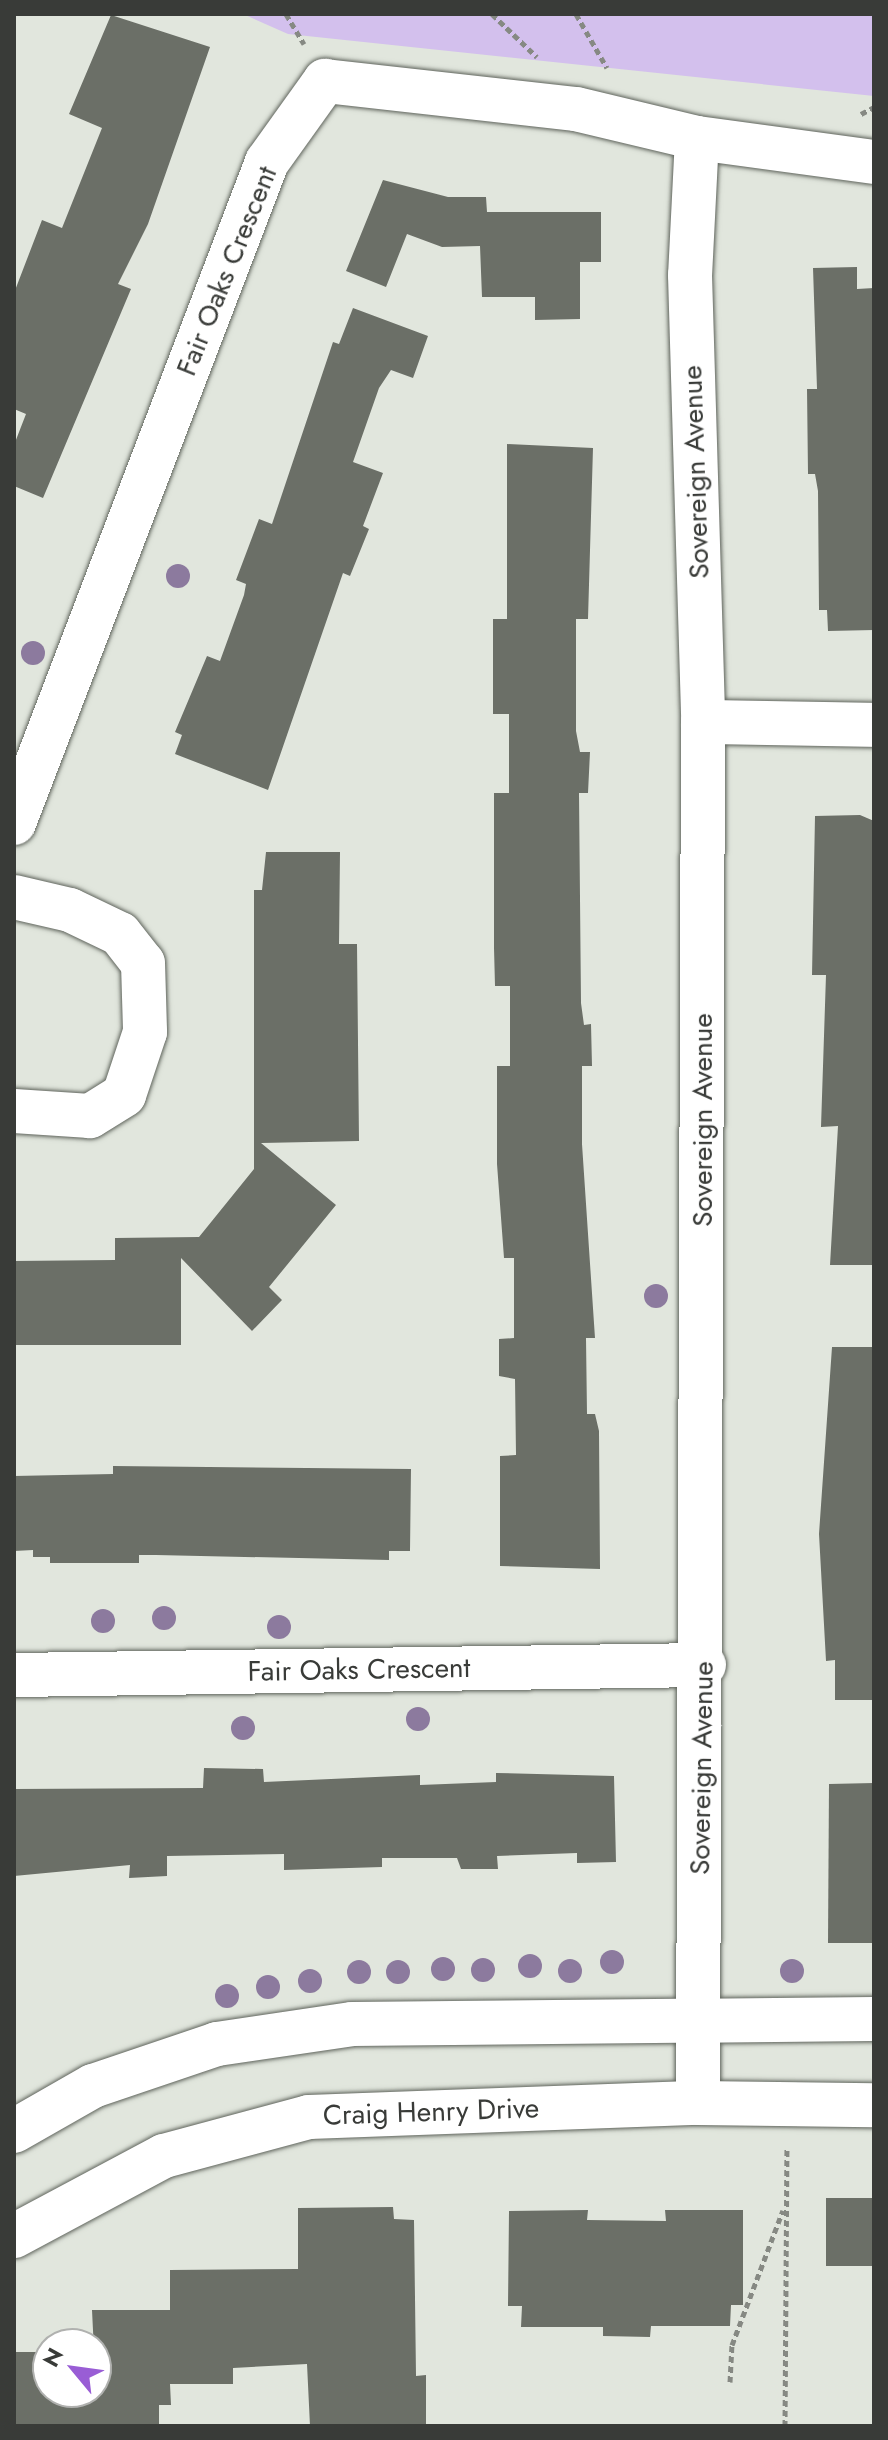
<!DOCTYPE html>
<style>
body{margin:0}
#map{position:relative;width:888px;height:2440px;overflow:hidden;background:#e1e6dd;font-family:Jost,sans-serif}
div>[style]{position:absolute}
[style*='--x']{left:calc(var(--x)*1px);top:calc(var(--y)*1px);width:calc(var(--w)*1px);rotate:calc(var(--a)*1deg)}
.green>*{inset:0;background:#d3c0ed}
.building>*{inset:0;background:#6b6f67}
.path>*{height:5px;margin-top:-2.5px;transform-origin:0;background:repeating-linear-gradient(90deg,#868983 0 6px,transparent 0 10px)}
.roads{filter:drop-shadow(0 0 2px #5f645c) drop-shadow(0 0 2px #5f645c)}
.street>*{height:44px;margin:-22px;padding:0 22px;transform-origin:22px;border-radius:22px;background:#fff}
.secondary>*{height:44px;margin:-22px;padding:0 22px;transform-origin:22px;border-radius:22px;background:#fff}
.trees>*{width:24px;height:24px;margin:-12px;border-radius:50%;background:#8c7a9e}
span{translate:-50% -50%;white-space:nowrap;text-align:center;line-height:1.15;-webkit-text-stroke:8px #fff;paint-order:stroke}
.street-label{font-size:28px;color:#393b38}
.frame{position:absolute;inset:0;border:16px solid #393b38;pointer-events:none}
.north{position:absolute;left:32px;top:2328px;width:80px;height:80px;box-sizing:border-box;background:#fff;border:2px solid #b0b1af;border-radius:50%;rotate:299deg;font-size:22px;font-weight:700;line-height:32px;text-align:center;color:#393b38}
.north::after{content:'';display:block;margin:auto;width:28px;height:36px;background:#995dd5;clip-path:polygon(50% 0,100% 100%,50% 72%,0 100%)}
</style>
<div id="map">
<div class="green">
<i style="clip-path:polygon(243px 14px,874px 14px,874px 96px,288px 34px)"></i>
</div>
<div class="building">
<i style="clip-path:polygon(111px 15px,210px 47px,148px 224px,118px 284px,131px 289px,43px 498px,14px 486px,14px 445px,26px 414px,14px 409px,14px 293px,42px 220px,62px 228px,102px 128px,69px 114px)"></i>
<i style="clip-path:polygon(383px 180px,448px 197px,486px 197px,487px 212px,601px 212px,601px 262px,580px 262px,580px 319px,535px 320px,535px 297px,482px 297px,480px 246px,442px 247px,407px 234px,386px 287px,346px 271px)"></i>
<i style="clip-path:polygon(857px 267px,857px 289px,874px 288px,874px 630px,828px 631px,827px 610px,819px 610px,818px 491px,815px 474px,808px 474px,807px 389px,817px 389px,813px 268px)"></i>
<i style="clip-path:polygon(353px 308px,428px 336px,413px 378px,391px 370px,379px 388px,353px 462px,383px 473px,363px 526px,369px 529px,350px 576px,343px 573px,268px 790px,175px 754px,182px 735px,175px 732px,207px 656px,220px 661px,244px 595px,246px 584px,236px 580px,259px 519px,272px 524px,333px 342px,339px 344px)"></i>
<i style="clip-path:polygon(507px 444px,593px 448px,588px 619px,576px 619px,576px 731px,580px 752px,590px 752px,588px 793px,579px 793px,581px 1003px,584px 1025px,591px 1024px,592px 1066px,582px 1066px,582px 1144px,595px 1338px,586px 1338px,587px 1414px,595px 1414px,599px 1431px,600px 1569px,500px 1566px,500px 1456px,516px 1455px,515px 1379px,499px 1376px,499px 1339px,514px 1338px,514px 1258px,504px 1258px,497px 1164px,497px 1066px,510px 1066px,510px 986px,495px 986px,494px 948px,494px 793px,509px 793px,509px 714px,493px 714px,493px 619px,507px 619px)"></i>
<i style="clip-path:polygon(860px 815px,874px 821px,874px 1265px,830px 1265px,838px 1126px,821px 1127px,826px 975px,812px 975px,815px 816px)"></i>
<i style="clip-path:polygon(266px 852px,340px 852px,339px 944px,357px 944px,359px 1141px,261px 1143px,336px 1205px,269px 1287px,282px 1300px,252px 1331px,181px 1258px,181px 1345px,14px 1345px,14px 1261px,115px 1260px,115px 1238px,199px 1237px,254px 1169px,254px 890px,262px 890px)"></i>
<i style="clip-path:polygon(832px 1347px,874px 1347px,874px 1700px,835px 1700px,835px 1660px,826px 1661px,819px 1534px)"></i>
<i style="clip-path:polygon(113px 1466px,411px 1469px,410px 1551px,389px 1551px,389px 1560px,156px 1555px,139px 1555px,139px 1563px,50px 1563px,50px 1557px,33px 1557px,33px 1550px,14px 1551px,14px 1476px,113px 1474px)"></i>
<i style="clip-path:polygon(204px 1768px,263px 1769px,264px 1782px,420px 1775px,420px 1785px,496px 1782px,496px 1773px,614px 1776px,616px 1862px,577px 1863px,577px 1853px,497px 1856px,498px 1869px,461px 1869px,457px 1858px,382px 1858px,382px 1867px,284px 1870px,284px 1854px,167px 1856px,167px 1876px,129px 1878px,130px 1865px,14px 1876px,14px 1789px,203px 1788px)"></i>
<i style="clip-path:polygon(874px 1783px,872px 1943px,828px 1943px,829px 1784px)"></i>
<i style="clip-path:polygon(826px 2198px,874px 2198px,874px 2266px,826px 2266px)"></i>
<i style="clip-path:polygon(393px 2207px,394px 2219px,414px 2220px,416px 2376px,426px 2375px,426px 2426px,310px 2426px,307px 2364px,233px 2368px,233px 2384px,170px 2384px,171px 2405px,159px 2405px,159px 2426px,14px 2426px,14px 2352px,48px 2352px,48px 2392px,96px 2392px,92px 2310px,170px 2310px,170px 2270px,298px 2269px,298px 2208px)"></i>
<i style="clip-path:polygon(588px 2210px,587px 2220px,666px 2221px,665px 2210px,743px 2210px,743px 2305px,731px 2305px,730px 2326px,651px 2326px,650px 2337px,603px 2336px,603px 2327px,521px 2327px,522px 2306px,508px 2306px,509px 2211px)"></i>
</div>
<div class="path">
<i style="--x:286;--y:14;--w:35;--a:59"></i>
<i style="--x:492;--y:14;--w:62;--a:43.7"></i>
<i style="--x:576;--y:14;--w:62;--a:60.1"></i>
<i style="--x:861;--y:114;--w:15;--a:-28"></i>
<i style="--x:730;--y:2382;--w:37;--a:-87"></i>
<i style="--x:732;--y:2345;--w:144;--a:-69.3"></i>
<i style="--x:785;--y:2426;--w:279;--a:-89.6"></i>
</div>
<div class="roads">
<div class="street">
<i style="--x:697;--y:138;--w:137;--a:92.9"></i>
<i style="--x:690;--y:275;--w:447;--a:88.3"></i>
<i style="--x:703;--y:722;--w:1381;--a:90.21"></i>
<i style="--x:703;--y:722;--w:171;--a:1"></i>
<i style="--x:14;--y:823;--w:708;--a:-69.06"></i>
<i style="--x:267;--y:162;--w:100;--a:-54.4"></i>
<i style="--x:325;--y:81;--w:253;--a:6.4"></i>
<i style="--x:576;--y:109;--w:124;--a:13.5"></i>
<i style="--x:697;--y:138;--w:179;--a:7.7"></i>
<i style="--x:14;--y:897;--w:57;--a:13.1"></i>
<i style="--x:70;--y:910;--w:55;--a:25.6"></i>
<i style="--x:120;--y:934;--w:37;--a:52"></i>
<i style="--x:143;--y:963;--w:69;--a:88.3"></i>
<i style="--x:145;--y:1032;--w:66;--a:108.4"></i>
<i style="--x:124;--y:1095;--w:40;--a:148"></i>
<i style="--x:90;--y:1116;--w:76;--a:-176.2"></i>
<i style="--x:14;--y:1675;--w:690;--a:-0.83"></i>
</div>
<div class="secondary">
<i style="--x:14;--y:2131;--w:91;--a:-29.7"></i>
<i style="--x:93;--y:2086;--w:131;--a:-18.7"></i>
<i style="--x:217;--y:2044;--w:136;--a:-8.4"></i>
<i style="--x:352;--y:2024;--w:522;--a:-0.55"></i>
<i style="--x:14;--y:2236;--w:170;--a:-28.1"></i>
<i style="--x:164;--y:2156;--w:150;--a:-15.1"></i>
<i style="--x:309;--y:2117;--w:389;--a:-2.1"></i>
<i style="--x:698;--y:2103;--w:176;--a:0.7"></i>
</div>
</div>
<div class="trees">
<i style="left:178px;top:576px"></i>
<i style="left:33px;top:653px"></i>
<i style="left:656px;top:1296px"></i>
<i style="left:164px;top:1618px"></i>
<i style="left:103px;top:1621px"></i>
<i style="left:279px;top:1627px"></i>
<i style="left:418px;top:1719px"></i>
<i style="left:243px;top:1728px"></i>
<i style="left:612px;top:1962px"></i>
<i style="left:530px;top:1966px"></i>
<i style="left:443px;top:1969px"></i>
<i style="left:483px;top:1970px"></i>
<i style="left:570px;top:1971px"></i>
<i style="left:792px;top:1971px"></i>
<i style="left:359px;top:1972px"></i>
<i style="left:398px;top:1972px"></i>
<i style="left:310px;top:1981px"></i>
<i style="left:268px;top:1987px"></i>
<i style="left:227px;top:1996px"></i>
</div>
<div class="street-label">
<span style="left:227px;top:271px;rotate:-68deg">Fair Oaks Crescent</span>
<span style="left:696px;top:472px;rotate:-92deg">Sovereign Avenue</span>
<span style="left:703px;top:1120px;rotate:-90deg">Sovereign Avenue</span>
<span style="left:359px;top:1670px;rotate:-1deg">Fair Oaks Crescent</span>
<span style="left:702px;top:1768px;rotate:-89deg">Sovereign Avenue</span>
<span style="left:431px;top:2112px;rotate:-2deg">Craig Henry Drive</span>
</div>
<div class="frame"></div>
<div class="north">N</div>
</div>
